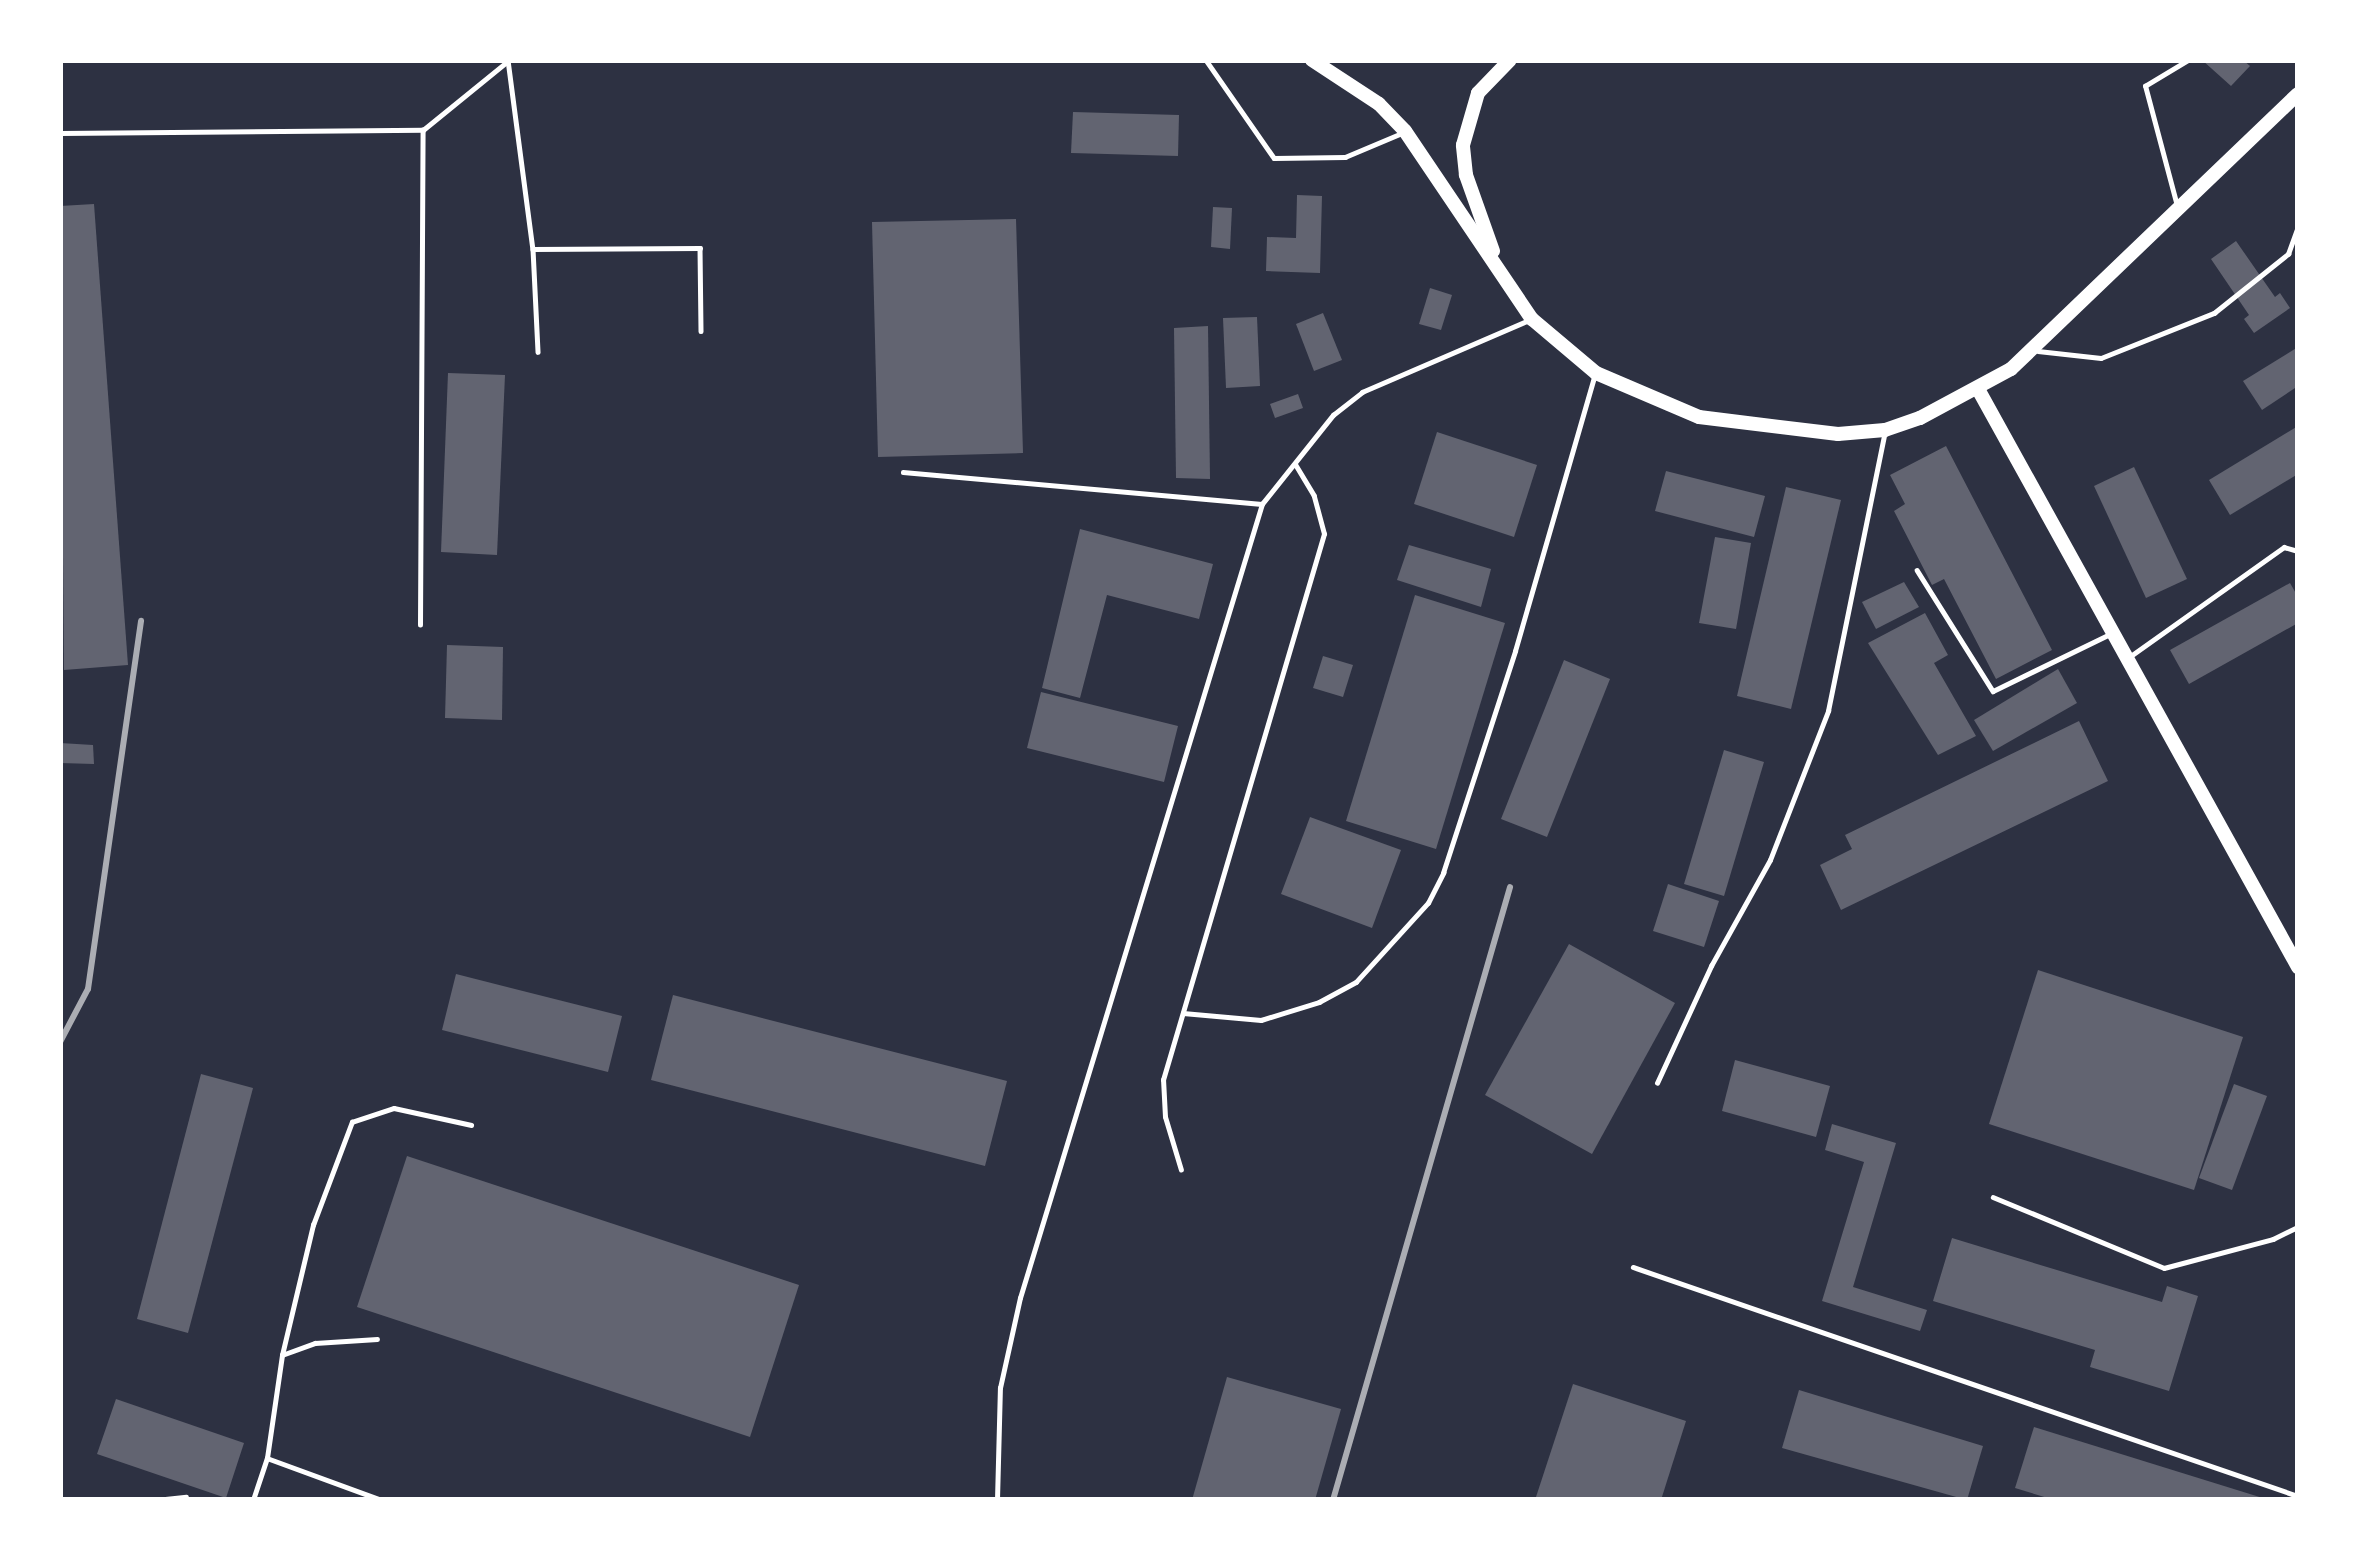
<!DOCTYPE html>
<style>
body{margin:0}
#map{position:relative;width:2358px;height:1560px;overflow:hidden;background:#2d3142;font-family:"Fira Sans Condensed",sans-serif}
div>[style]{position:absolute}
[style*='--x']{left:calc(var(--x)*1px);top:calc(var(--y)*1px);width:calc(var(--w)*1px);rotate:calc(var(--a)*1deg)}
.building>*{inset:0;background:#626471}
.service>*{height:4.5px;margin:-2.25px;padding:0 2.25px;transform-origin:2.25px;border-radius:2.25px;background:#fff}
.secondary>*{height:14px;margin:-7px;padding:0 7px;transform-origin:7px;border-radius:7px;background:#fff}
.rail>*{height:6px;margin:-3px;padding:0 3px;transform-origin:3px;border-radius:3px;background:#abadb3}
span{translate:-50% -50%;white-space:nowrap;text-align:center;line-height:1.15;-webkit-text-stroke:9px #fff;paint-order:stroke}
.frame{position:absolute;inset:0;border:63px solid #fff;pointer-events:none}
</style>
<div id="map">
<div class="building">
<i style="clip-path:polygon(2202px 60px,2243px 60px,2250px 66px,2231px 86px)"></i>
<i style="clip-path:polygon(1073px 112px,1179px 115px,1178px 156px,1071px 153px)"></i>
<i style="clip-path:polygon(1297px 195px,1322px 196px,1320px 273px,1266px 271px,1267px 237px,1296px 238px)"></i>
<i style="clip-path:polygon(94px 204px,128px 665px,64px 670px,60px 206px)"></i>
<i style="clip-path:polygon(1213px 207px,1232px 208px,1230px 249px,1211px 247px)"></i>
<i style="clip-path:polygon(1016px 219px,1023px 453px,878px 457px,872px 222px)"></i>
<i style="clip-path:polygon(2236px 241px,2275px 297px,2280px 293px,2290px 308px,2254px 333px,2244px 319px,2249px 315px,2211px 259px)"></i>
<i style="clip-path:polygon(1430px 288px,1452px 295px,1441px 330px,1419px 324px)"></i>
<i style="clip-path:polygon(1323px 313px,1342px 360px,1314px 371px,1296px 324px)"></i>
<i style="clip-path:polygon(1257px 317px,1260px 386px,1226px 388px,1223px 318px)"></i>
<i style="clip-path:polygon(1208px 326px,1210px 479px,1176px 478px,1174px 328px)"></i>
<i style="clip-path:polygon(2298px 347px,2298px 386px,2262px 410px,2243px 381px)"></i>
<i style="clip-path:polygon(448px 373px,505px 375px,497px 555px,441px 552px)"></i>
<i style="clip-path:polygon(1298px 394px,1303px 408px,1275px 418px,1270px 404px)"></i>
<i style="clip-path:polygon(2298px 426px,2298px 474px,2230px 515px,2209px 480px)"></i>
<i style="clip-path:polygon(1437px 432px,1537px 465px,1514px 537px,1414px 504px)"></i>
<i style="clip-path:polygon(1946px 446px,2052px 650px,1996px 679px,1944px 579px,1932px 585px,1894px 511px,1905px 504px,1890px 475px)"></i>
<i style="clip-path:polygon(2134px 467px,2187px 579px,2146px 598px,2094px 486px)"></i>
<i style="clip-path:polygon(1666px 471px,1765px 496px,1754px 537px,1655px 511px)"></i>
<i style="clip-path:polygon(1786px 487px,1841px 500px,1791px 709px,1737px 696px)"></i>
<i style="clip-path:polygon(1080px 529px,1213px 564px,1199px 619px,1107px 595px,1080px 698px,1042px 688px)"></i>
<i style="clip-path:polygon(1715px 537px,1751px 543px,1736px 629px,1699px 623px)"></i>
<i style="clip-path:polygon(1409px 545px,1491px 569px,1481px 607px,1397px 580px)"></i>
<i style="clip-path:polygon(1904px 582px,1919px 607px,1876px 629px,1862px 602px)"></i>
<i style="clip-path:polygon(2290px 583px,2298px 597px,2298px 623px,2189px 684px,2170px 650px)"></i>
<i style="clip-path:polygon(1415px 595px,1505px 623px,1436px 849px,1346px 821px)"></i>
<i style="clip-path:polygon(1925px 613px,1948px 655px,1934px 663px,1976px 736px,1938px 755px,1868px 643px)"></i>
<i style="clip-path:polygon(447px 645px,503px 647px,502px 720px,445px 718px)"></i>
<i style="clip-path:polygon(1323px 656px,1353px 665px,1343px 697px,1313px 688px)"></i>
<i style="clip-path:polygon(1564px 660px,1610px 679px,1547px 837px,1501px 819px)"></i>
<i style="clip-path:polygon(2058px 669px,2077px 703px,1993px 751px,1974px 720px)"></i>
<i style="clip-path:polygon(1041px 692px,1178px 726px,1164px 782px,1027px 748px)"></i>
<i style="clip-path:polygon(2079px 721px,2108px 781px,1841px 910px,1820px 865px,1852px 849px,1845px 835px)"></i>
<i style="clip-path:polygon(60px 743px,93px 745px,94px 764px,60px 763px)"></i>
<i style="clip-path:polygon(1724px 750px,1764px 762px,1724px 896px,1684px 884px)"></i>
<i style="clip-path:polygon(1310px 817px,1401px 850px,1372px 928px,1281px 894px)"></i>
<i style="clip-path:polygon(1668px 884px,1719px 901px,1704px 947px,1653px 931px)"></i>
<i style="clip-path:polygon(1569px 944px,1675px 1003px,1592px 1154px,1485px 1095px)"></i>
<i style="clip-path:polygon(2038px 970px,2243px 1037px,2194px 1190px,1989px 1124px)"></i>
<i style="clip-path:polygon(456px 974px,622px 1016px,608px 1072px,442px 1030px)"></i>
<i style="clip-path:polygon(673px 995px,1007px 1081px,985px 1166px,651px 1080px)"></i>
<i style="clip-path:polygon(1735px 1060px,1830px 1086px,1816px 1137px,1722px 1111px)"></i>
<i style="clip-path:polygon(201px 1074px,253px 1088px,188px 1333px,137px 1319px)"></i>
<i style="clip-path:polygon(2234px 1084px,2267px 1096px,2232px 1190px,2199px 1178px)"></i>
<i style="clip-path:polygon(1832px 1124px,1896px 1143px,1853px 1287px,1927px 1310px,1920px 1331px,1822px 1301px,1864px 1162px,1825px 1150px)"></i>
<i style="clip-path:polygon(407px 1156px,799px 1285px,750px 1437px,357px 1307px)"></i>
<i style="clip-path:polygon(1952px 1238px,2162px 1302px,2167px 1286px,2198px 1296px,2169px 1391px,2090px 1367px,2095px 1350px,1933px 1301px)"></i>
<i style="clip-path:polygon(1227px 1377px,1341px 1409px,1315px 1500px,1192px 1500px)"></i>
<i style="clip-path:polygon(1573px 1384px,1686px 1421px,1661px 1500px,1535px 1500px)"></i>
<i style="clip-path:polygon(1799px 1390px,1983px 1446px,1967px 1500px,1782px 1448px)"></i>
<i style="clip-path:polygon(116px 1399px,244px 1443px,226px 1498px,97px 1454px)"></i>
<i style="clip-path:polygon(2034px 1427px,2266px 1499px,2266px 1500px,2054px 1500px,2015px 1488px)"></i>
</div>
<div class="service">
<i style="--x:508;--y:60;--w:191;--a:82.5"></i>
<i style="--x:533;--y:249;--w:103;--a:87.2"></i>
<i style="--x:1206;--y:60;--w:119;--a:55.2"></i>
<i style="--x:1274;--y:158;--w:71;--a:-0.8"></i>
<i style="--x:1345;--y:157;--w:62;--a:-22.8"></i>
<i style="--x:60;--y:133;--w:363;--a:-0.5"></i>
<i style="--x:423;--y:130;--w:109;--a:-39.1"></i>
<i style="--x:2177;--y:206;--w:124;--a:-104.9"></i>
<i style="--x:2145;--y:86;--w:50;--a:-31.2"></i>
<i style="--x:533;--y:249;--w:167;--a:-0.3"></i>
<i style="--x:700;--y:248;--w:83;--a:89.3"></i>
<i style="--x:2038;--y:351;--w:63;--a:6.3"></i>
<i style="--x:2101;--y:358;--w:122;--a:-21.7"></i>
<i style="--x:2214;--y:313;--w:95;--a:-38.6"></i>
<i style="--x:2288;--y:254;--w:30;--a:-70"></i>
<i style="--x:903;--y:472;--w:360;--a:5.1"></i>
<i style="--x:1917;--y:570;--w:143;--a:57.9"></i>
<i style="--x:1993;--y:691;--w:132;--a:-26"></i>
<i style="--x:420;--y:625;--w:495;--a:-89.7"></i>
<i style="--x:2132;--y:655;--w:186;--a:-35.4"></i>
<i style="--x:2284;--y:547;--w:15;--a:16"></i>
<i style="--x:1183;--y:1013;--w:78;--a:5.1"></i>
<i style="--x:1261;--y:1020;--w:61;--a:-17.2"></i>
<i style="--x:1319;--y:1002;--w:42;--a:-28.4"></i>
<i style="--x:1356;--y:982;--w:107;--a:-47.7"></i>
<i style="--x:1428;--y:903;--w:34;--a:-63"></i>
<i style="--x:1443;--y:873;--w:233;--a:-72"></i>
<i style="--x:1515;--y:651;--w:284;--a:-73.9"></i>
<i style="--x:1657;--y:1083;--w:129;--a:-65.2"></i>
<i style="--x:1711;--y:966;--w:121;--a:-60.9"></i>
<i style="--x:1770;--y:860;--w:160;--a:-68.7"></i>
<i style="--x:1828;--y:711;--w:281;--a:-78.5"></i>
<i style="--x:1181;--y:1170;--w:55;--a:-106.8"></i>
<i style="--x:1165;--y:1117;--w:37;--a:-93"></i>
<i style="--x:1163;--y:1080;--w:569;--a:-73.57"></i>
<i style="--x:1324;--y:534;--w:39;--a:-105"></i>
<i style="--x:1314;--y:496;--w:37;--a:-121"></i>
<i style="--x:1993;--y:1197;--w:185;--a:22.5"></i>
<i style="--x:2164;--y:1268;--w:113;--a:-14.9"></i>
<i style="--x:2273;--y:1239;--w:28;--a:-26"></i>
<i style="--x:1633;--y:1267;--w:703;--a:19"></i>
<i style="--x:282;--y:1355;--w:35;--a:-20"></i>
<i style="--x:315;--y:1343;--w:62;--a:-3.7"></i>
<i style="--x:267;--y:1458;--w:104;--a:-81.7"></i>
<i style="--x:282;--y:1355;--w:134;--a:-76.6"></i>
<i style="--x:313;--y:1225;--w:110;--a:-69.3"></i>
<i style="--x:352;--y:1122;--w:44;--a:-18.4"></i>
<i style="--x:394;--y:1108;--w:79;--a:12.4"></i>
<i style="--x:156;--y:1500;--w:30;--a:-6"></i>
<i style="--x:253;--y:1500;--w:44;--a:-71.6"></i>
<i style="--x:267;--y:1458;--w:122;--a:20.1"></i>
<i style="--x:997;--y:1500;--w:112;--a:-88.5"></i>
<i style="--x:1000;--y:1388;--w:92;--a:-77.5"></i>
<i style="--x:1020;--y:1298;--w:830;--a:-73.05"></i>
<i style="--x:1262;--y:504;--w:114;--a:-51.4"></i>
<i style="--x:1333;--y:415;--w:37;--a:-38"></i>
<i style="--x:1362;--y:392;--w:180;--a:-23.3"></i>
</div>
<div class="secondary">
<i style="--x:1312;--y:60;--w:80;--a:33.3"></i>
<i style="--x:1379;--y:104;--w:37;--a:46"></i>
<i style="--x:1405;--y:131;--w:227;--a:56"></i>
<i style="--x:1532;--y:319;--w:84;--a:40.2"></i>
<i style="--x:1596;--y:373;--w:112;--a:23.1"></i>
<i style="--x:1699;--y:417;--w:140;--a:7"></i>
<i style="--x:1838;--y:434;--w:47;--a:-4.9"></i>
<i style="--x:1885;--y:430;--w:37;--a:-19"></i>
<i style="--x:1920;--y:418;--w:103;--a:-28.3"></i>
<i style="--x:2011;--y:369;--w:397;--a:-43.8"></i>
<i style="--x:1493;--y:251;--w:81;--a:-109.6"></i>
<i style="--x:1466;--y:175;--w:30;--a:-96"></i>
<i style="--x:1463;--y:145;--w:54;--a:-73.9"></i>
<i style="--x:1478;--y:93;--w:46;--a:-45.9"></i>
<i style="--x:1978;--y:389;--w:661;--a:61.03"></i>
</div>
<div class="rail">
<i style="--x:60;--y:1042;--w:60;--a:-62.2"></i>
<i style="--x:88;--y:989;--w:372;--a:-81.8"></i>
<i style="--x:1333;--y:1500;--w:638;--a:-73.89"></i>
</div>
<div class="frame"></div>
</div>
